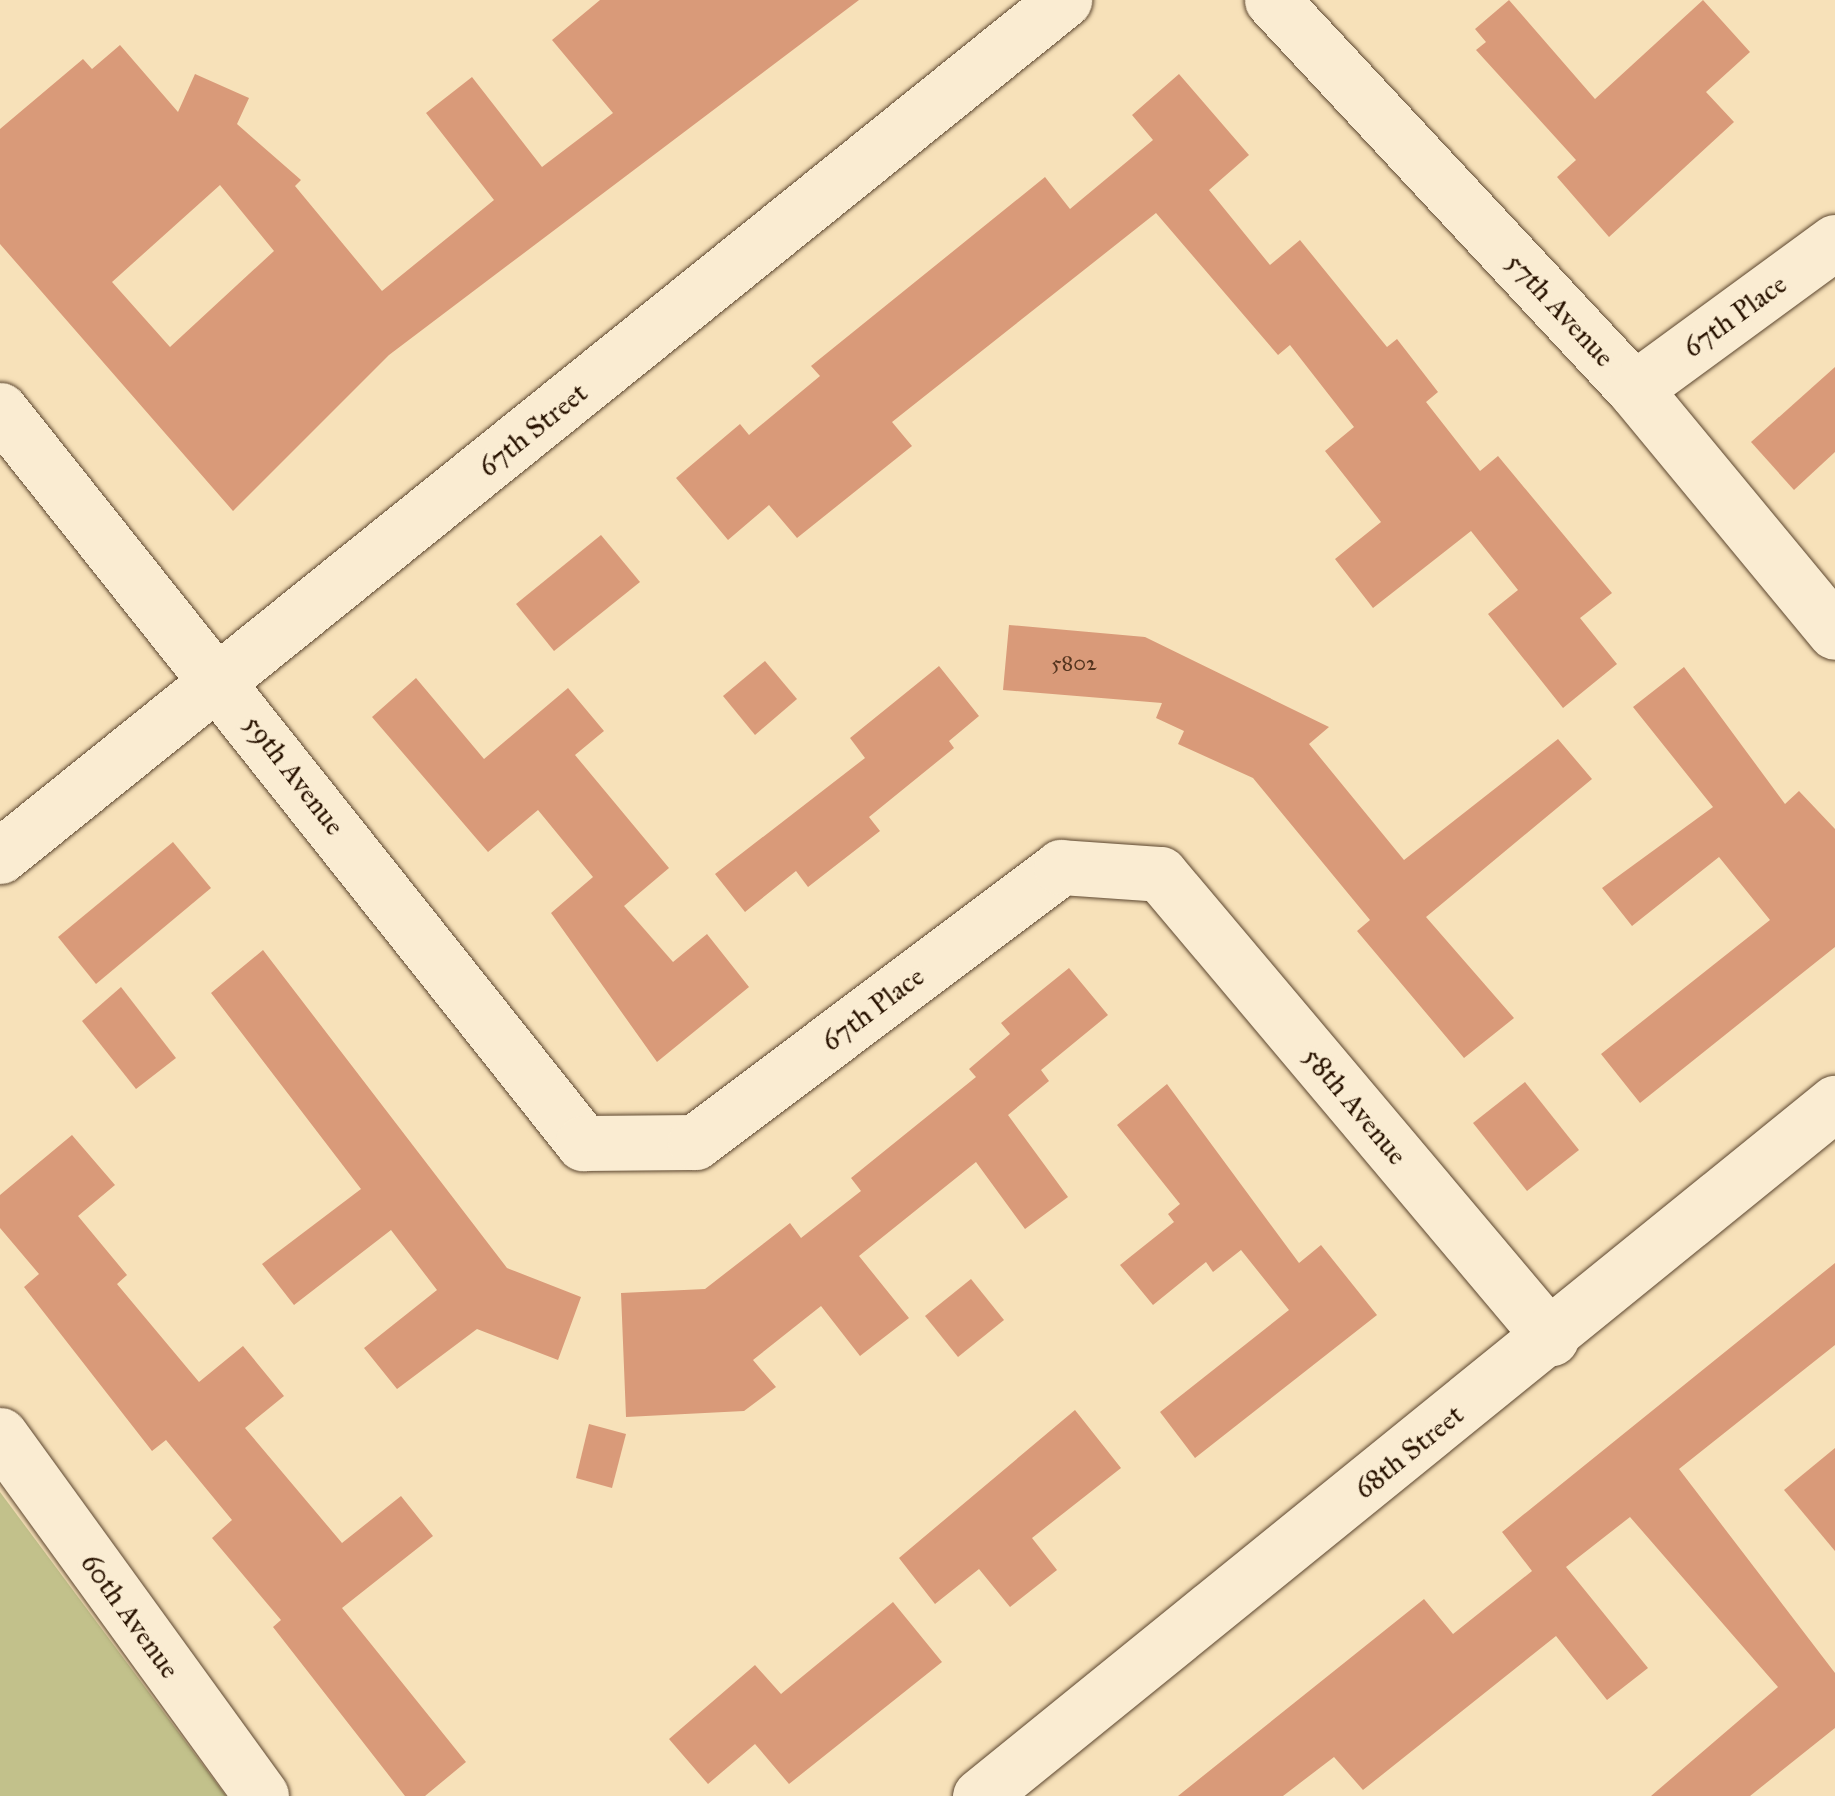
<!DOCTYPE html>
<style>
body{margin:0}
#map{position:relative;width:1835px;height:1796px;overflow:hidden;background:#f7e1b9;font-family:"IM FELL Great Primer",serif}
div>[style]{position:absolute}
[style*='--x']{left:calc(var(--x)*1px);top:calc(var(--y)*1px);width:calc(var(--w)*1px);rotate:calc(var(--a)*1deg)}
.green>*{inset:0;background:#c2c18b}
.building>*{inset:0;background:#d99a79}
.roads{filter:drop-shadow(0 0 2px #5c462f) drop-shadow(0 0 2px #5c462f)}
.minor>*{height:55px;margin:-27.5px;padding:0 27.5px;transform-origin:27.5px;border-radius:27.5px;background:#faecd2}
span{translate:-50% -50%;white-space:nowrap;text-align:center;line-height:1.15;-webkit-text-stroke:9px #faecd2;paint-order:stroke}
.number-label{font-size:22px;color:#55351f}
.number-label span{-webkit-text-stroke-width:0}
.street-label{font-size:28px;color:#291301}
</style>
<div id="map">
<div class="green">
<i style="clip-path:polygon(0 1492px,226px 1796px,0 1796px)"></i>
</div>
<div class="building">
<i style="clip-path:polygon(evenodd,600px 0,859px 0,389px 355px,233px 511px,0 244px,0 129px,83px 59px,92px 69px,120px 45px,178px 112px,195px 74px,249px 98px,237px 124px,301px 180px,295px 186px,382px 291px,494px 200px,426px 113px,472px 77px,542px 167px,613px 113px,552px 40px,600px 0,220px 185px,274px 251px,170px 347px,112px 282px,220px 185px)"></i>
<i style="clip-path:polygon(1509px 0,1595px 99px,1703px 0,1750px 52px,1706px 92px,1734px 122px,1609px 237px,1557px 177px,1576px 160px,1476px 50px,1486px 42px,1475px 29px)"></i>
<i style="clip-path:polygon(1179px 74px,1249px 155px,1209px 190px,1270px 265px,1300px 240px,1387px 347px,1397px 339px,1438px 392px,1426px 402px,1480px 471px,1498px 456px,1612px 593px,1580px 618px,1617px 664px,1563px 708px,1488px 614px,1518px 590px,1471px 531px,1373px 608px,1335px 559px,1381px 522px,1325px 451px,1354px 427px,1290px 345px,1278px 355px,1156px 213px,892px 422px,912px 446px,797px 538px,769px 505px,728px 540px,676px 478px,740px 424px,749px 435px,820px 376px,811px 366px,1045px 177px,1070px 209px,1153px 140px,1132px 115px)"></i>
<i style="clip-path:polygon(1835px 367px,1835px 452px,1794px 490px,1751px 442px)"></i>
<i style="clip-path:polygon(601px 535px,640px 582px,554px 651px,516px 604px)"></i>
<i style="clip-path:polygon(1009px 625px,1145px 637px,1329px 727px,1309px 744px,1404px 860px,1558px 739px,1592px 779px,1426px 917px,1514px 1018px,1464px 1058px,1357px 931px,1370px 920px,1253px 778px,1178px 744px,1184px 731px,1156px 718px,1162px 703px,1003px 690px)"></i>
<i style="clip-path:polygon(765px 661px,797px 699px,755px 735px,723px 696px)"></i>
<i style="clip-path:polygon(939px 666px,979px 716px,949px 741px,954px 748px,869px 817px,880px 831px,808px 887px,796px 871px,745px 912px,715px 874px,865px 758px,850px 738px)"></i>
<i style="clip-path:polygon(1684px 667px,1785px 804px,1799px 791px,1835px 829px,1835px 947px,1640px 1103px,1601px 1054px,1770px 920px,1719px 857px,1632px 926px,1602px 888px,1713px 807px,1633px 707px)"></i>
<i style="clip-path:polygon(416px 678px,484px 759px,568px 688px,604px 731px,575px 755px,669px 868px,624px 906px,673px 962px,707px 934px,749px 987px,657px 1062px,551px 913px,593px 877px,538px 810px,488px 852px,372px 717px)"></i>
<i style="clip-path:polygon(173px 842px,211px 888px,96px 984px,58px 937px)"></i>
<i style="clip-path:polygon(263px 950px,507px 1268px,581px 1297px,558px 1360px,477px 1329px,397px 1389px,364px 1348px,437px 1290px,391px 1230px,294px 1305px,262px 1264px,361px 1189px,211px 993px)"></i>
<i style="clip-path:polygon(1069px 968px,1108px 1015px,1041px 1070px,1049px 1081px,1008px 1115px,1068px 1197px,1025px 1229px,976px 1162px,859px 1256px,909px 1318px,860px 1356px,821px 1306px,753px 1360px,776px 1387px,744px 1411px,626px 1417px,621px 1293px,705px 1289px,790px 1223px,801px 1238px,861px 1191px,851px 1178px,976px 1077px,969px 1069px,1010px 1034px,1001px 1023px)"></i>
<i style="clip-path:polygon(121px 987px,176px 1058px,136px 1089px,82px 1021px)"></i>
<i style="clip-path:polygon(1525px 1082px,1579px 1150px,1527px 1191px,1473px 1123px)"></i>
<i style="clip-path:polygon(1167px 1084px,1299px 1263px,1321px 1245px,1377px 1315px,1195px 1458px,1160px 1412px,1289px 1310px,1241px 1250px,1213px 1272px,1206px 1262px,1153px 1305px,1120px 1265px,1174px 1222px,1168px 1214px,1180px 1204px,1117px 1125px)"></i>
<i style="clip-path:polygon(72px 1135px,115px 1185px,78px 1216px,127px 1275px,117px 1284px,199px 1382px,243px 1346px,284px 1396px,245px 1428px,342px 1543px,401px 1496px,433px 1536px,342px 1608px,466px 1762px,425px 1796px,405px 1796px,273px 1627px,281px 1620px,212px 1538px,232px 1520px,166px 1440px,152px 1451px,24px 1287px,39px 1274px,0 1228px,0 1195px)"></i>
<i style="clip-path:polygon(1835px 1263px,1835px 1345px,1679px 1469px,1835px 1673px,1835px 1728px,1750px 1796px,1651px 1796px,1778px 1687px,1630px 1517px,1566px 1567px,1648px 1668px,1607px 1700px,1556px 1636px,1363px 1790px,1334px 1757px,1283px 1796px,1178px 1796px,1424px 1599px,1453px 1634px,1532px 1571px,1502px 1532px)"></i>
<i style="clip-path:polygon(971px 1279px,1004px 1320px,958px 1357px,925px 1316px)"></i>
<i style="clip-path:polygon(1075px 1410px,1121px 1468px,1032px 1538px,1057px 1570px,1010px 1607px,979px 1569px,935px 1604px,899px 1558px)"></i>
<i style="clip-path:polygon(589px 1424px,626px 1434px,612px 1488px,576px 1478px)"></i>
<i style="clip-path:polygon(1835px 1448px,1835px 1551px,1784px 1490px)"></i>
<i style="clip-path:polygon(893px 1602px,942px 1662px,789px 1784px,755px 1744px,708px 1784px,669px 1739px,755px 1665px,781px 1694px)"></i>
</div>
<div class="roads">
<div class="minor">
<i style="--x:1272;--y:0;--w:531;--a:47.06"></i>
<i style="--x:1634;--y:389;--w:315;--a:50.4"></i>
<i style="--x:1634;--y:389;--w:249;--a:-36.2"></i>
<i style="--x:0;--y:410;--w:937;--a:51.5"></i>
<i style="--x:583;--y:1143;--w:112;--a:-0.5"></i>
<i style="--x:695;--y:1142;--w:458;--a:-36.9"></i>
<i style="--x:1061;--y:867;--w:99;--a:4"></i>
<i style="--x:1160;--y:874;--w:607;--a:49.88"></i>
<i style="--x:0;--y:856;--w:1366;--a:-38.82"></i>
<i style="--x:0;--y:1435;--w:445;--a:54.1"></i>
<i style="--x:980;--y:1796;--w:1101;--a:-39.03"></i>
</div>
</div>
<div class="number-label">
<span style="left:1074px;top:663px">5802</span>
</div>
<div class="street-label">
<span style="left:1560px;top:310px;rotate:47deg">57th Avenue</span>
<span style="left:1735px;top:316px;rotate:-36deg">67th Place</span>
<span style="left:533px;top:430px;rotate:-39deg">67th Street</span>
<span style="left:294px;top:775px;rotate:52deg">59th Avenue</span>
<span style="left:873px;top:1009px;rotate:-37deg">67th Place</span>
<span style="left:1355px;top:1106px;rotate:50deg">58th Avenue</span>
<span style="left:1409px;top:1452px;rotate:-39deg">68th Street</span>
<span style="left:130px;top:1616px;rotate:54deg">60th Avenue</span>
</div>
</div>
